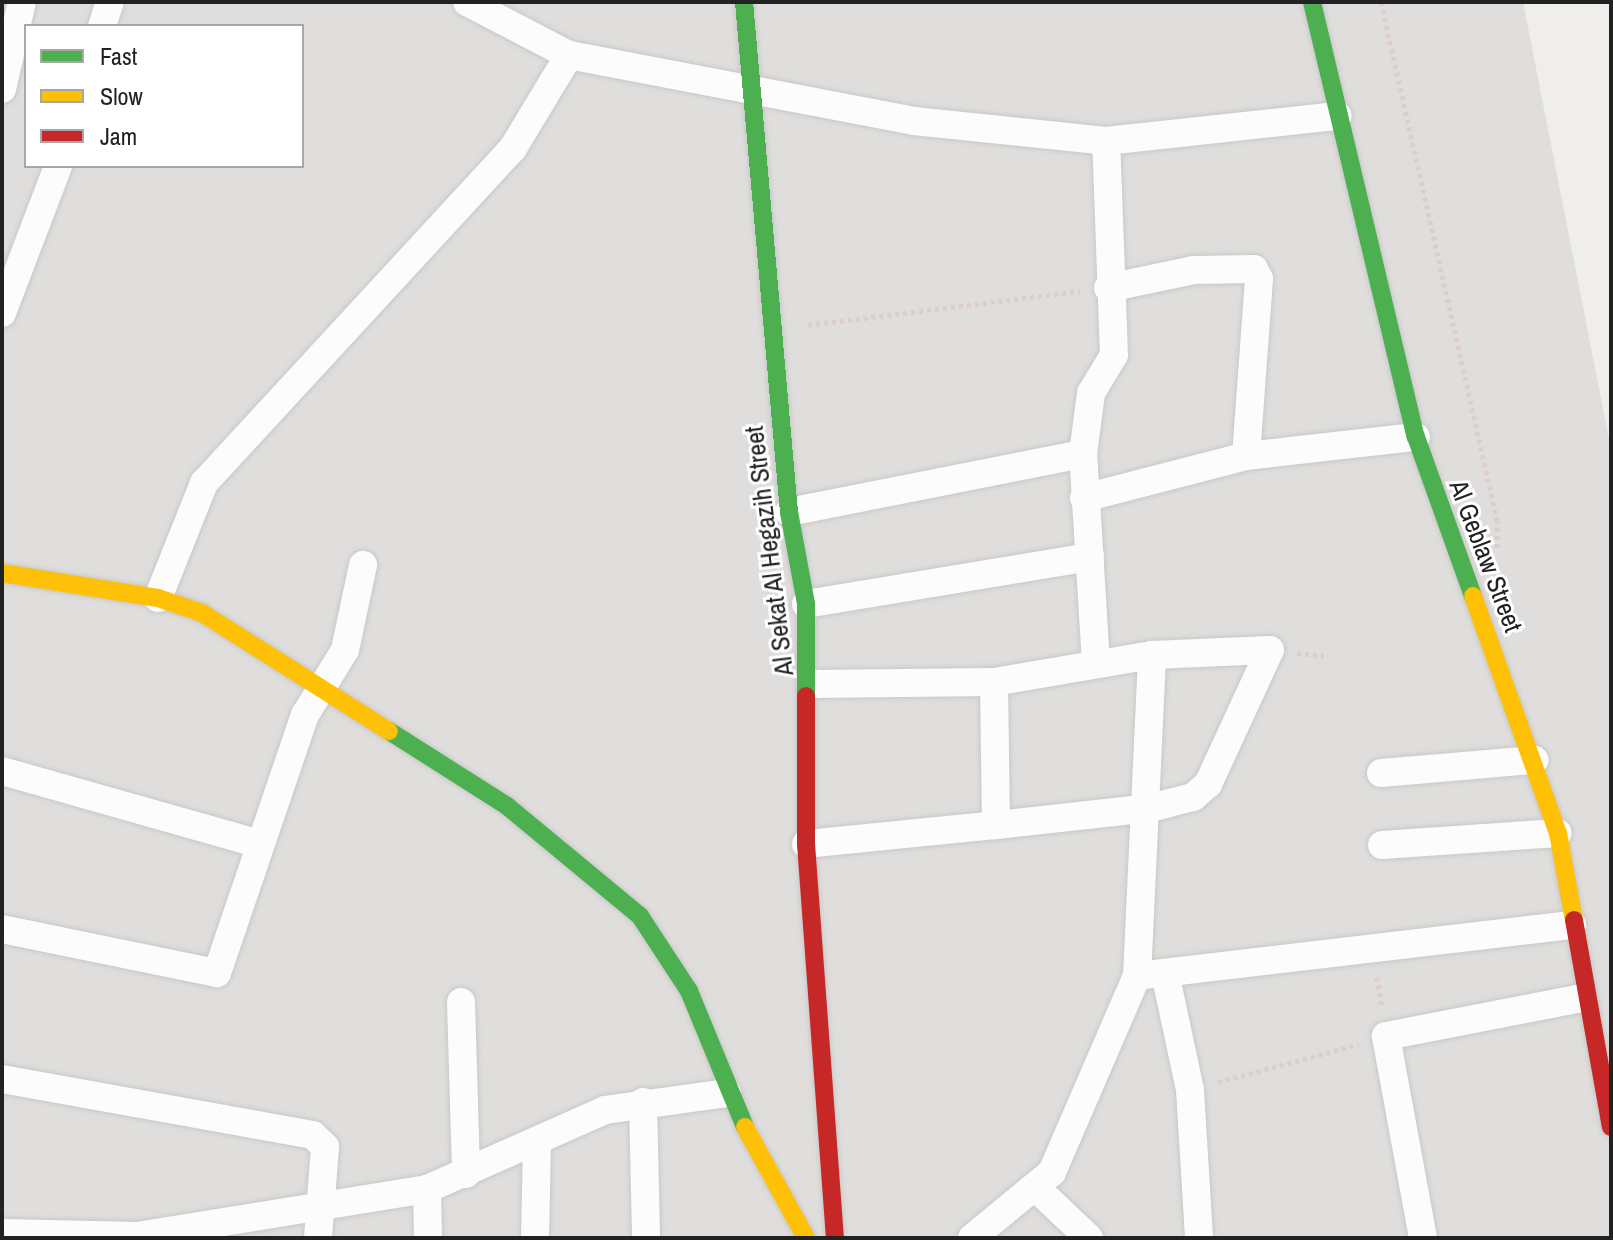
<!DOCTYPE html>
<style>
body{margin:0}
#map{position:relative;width:1613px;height:1240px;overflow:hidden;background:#f0eeeb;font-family:"Archivo Narrow",sans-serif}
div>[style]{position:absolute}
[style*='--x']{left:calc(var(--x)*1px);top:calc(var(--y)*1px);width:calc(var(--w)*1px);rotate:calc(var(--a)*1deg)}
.residential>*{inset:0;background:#dfdedc}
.path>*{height:5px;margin-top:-2.5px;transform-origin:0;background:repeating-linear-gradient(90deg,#dccecd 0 4px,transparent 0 8px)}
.roads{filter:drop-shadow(0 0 2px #c9c8c7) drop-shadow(0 0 2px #c9c8c7)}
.street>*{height:28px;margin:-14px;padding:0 14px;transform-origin:14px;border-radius:14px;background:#fdfcfc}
.fast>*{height:18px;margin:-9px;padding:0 9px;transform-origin:9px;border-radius:9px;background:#4caf50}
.slow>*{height:18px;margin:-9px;padding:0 9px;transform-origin:9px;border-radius:9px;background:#ffc107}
.jam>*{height:18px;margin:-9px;padding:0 9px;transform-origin:9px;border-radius:9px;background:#c62828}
span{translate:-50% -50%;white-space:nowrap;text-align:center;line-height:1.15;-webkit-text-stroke:6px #fff;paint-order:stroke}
.street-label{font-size:26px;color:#222}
.frame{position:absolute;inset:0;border:4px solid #222;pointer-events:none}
.legend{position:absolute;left:24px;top:24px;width:280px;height:144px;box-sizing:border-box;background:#fff;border:2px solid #a7a7a7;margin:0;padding:10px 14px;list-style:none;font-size:24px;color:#222}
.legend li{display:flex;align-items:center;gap:16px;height:40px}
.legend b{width:40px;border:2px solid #a7a7a7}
</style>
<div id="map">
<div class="residential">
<i style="clip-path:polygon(evenodd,2px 2px,1523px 2px,1611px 449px,1611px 1238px,2px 1238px,2px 2px,26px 26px,302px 26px,302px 166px,26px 166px,26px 26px)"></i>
</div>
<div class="path">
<i style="--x:1381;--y:2;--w:531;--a:77.38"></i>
<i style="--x:1497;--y:520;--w:32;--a:90"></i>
<i style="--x:808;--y:325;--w:274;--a:-7.1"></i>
<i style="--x:1297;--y:653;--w:27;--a:6"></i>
<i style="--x:1377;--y:977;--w:30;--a:81"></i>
<i style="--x:1218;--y:1082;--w:146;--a:-15.1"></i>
</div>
<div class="roads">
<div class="street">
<i style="--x:467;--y:2;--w:115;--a:27.5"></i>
<i style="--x:569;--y:55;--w:351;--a:10.8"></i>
<i style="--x:914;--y:121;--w:193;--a:5.9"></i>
<i style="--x:1106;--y:141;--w:233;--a:-6.2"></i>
<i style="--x:102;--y:26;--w:25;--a:-72"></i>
<i style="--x:2;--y:89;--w:89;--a:-77.1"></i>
<i style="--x:1108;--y:288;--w:88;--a:-11.8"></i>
<i style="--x:1194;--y:270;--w:60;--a:-1"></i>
<i style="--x:1254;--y:269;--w:11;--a:63"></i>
<i style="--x:1259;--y:279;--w:177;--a:94.2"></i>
<i style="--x:2;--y:313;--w:157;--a:-69.1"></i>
<i style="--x:1084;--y:498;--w:167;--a:-14.5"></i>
<i style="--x:1246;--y:456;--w:171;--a:-6.4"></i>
<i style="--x:789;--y:512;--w:300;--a:-11.2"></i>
<i style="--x:158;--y:598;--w:124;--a:-68.2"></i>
<i style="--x:204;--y:483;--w:456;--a:-47.3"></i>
<i style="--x:513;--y:148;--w:109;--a:-58.9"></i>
<i style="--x:806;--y:604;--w:288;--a:-9.4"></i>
<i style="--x:1096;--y:664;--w:210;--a:-93.5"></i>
<i style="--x:1083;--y:454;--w:62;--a:-82.5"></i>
<i style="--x:1091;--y:393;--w:44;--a:-58.8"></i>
<i style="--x:1114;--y:355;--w:214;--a:-92.1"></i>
<i style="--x:811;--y:684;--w:183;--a:-0.6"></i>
<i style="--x:994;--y:682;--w:160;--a:-9.7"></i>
<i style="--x:1152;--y:655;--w:118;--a:-2.4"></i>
<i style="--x:1270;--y:650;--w:148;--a:114.8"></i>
<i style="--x:1208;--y:784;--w:20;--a:139"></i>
<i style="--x:1193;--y:797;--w:44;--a:165.7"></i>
<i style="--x:1150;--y:808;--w:155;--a:173.7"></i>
<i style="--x:996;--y:825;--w:143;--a:-90.8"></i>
<i style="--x:2;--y:771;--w:265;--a:15.8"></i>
<i style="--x:1381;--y:773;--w:154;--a:-4.9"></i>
<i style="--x:806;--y:844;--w:191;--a:-5.7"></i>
<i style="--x:1382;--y:845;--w:176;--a:-3.9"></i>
<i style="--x:2;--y:929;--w:219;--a:11.6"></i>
<i style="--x:217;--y:973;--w:273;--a:-71.2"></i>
<i style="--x:305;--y:715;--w:76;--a:-58.4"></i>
<i style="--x:345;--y:650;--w:87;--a:-78"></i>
<i style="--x:1165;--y:973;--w:120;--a:77.9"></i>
<i style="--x:1190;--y:1090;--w:148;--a:86.5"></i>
<i style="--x:1137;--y:976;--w:438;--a:-6.7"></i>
<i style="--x:461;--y:1002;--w:172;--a:88.3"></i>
<i style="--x:2;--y:1079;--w:316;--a:10.2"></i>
<i style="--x:313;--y:1135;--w:17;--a:45"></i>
<i style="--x:325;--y:1147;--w:91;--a:94.4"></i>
<i style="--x:643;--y:1102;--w:136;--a:88.7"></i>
<i style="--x:1036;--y:1188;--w:73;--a:43.3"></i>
<i style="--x:427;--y:1189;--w:49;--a:88.8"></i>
<i style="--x:2;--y:1233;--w:135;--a:1.3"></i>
<i style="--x:137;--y:1236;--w:294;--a:-9.2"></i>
<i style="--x:427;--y:1189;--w:195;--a:-23.9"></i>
<i style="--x:605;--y:1110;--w:123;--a:-7.9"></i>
<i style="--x:535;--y:1238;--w:94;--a:-88.8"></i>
<i style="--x:972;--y:1238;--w:104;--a:-39.5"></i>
<i style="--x:1052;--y:1172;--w:214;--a:-66.6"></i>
<i style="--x:1137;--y:976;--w:321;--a:-87.3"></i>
<i style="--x:1423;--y:1238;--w:205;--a:-100.4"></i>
<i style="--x:1386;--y:1036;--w:200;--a:-11"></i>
</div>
<div class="fast">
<i style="--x:744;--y:2;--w:512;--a:84.96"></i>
<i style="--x:789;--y:512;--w:94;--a:79.5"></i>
<i style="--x:806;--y:604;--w:92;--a:90"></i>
<i style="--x:1312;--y:2;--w:447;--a:76.6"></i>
<i style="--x:1416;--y:437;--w:169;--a:70.3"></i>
<i style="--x:389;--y:731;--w:140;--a:32.4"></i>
<i style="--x:507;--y:806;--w:173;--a:39.6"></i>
<i style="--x:640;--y:916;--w:90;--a:56.8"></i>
<i style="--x:689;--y:991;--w:147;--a:67.6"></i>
</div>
<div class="slow">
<i style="--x:2;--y:573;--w:158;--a:9.1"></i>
<i style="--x:158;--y:598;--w:46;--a:18.8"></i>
<i style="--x:202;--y:613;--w:221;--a:32.3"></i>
<i style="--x:1473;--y:596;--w:252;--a:70.3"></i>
<i style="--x:1558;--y:833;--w:88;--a:79.6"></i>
<i style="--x:745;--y:1127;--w:127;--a:61.2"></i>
</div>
<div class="jam">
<i style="--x:806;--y:696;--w:148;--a:90"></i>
<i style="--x:806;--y:844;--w:395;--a:85.8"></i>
<i style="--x:1574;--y:920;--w:210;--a:79.9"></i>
</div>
</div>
<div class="street-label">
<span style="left:769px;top:551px;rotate:-97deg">Al Sekat Al Hegazih Street</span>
<span style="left:1486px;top:556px;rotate:69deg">Al Geblaw Street</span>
</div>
<div class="frame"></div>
<ul class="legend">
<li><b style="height:10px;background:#4caf50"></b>Fast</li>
<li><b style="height:10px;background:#ffc107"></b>Slow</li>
<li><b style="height:10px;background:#c62828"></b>Jam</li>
</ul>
</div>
